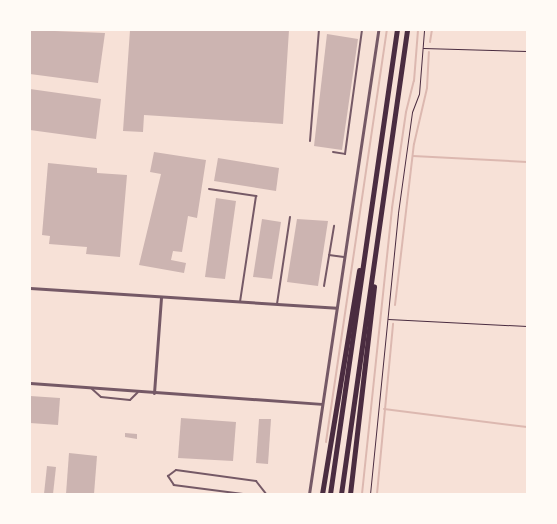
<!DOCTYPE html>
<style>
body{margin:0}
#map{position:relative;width:557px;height:524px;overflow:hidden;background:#f7e1d7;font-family:Helvetica,sans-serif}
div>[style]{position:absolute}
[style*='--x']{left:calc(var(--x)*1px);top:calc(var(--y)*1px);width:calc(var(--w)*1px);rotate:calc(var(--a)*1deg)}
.stream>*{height:2px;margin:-1px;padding:0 1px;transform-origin:1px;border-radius:1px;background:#dcb8b0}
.building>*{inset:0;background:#ccb4b1}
.path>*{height:1px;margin:-0.5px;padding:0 0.5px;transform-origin:0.5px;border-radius:0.5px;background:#4a2c40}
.service>*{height:2px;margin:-1px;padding:0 1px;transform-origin:1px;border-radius:1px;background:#755966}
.minor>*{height:3px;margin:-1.5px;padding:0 1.5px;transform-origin:1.5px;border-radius:1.5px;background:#755966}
.trunk>*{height:5px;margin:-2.5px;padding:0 2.5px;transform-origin:2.5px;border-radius:2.5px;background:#4a2c40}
span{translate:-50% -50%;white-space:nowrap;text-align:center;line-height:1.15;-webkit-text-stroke:4px #fffaf5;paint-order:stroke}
.frame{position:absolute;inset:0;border:31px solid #fffaf5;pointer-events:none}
</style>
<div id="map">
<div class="stream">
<i style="--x:430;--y:42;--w:12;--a:-81"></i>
<i style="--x:413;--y:156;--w:114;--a:3"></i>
<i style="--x:395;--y:305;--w:162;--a:-83.3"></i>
<i style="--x:414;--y:144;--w:57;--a:-76.9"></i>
<i style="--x:427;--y:88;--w:36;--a:-87"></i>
<i style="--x:384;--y:409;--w:144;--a:7.2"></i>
<i style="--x:326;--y:442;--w:416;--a:-81.6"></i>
<i style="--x:362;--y:494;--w:288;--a:-84"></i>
<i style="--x:392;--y:208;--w:97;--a:-81.7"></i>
<i style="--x:406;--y:112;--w:32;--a:-76"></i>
<i style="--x:414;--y:81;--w:51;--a:-85.5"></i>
<i style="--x:377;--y:494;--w:171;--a:-84.6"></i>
</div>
<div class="building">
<i style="clip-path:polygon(30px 30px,105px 33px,98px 83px,30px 74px)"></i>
<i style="clip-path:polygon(130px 30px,289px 30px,283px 124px,144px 115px,143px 132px,123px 131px)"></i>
<i style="clip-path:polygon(327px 34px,358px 39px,342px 150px,314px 146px)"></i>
<i style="clip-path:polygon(30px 89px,101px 99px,96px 139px,30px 130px)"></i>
<i style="clip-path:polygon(154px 152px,206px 160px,197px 218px,188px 216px,182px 252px,173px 251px,171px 260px,186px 263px,184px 273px,139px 265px,161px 174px,150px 172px)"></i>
<i style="clip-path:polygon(218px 158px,279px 168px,276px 191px,214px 181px)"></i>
<i style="clip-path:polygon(48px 163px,97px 168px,97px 173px,127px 175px,120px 257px,86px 254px,87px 247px,49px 244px,50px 236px,42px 235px)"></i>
<i style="clip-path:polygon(216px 198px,236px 201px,225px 279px,205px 277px)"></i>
<i style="clip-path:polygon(262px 219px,281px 222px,272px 279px,253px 277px)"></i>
<i style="clip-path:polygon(297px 219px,328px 221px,318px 286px,287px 282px)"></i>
<i style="clip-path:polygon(30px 396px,60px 398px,58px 425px,30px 423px)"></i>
<i style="clip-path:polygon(181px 418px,236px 422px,233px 461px,178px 458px)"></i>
<i style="clip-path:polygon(259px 419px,271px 419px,268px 464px,256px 463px)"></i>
<i style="clip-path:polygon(125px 433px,137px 434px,137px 439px,125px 437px)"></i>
<i style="clip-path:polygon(69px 453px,97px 456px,94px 494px,66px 494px)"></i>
<i style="clip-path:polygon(47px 466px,56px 467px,53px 494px,44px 494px)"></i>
</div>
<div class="path">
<i style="--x:423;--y:48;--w:104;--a:1.7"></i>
<i style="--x:388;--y:319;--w:139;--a:2.9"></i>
<i style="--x:370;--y:494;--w:282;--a:-84.3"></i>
<i style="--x:398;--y:213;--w:102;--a:-82.1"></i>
<i style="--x:412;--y:112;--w:19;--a:-69"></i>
<i style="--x:419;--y:94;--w:64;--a:-85.5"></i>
</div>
<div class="service">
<i style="--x:310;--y:141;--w:111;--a:-85.4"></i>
<i style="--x:333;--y:152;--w:12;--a:9"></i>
<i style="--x:345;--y:154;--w:125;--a:-82.2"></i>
<i style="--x:209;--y:189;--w:48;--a:8.5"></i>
<i style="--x:256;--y:196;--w:107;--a:98.6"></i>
<i style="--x:329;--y:255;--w:15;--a:8"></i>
<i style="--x:324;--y:286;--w:61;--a:-80.5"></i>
<i style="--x:277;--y:304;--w:88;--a:-81.5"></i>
<i style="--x:91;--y:388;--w:13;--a:42"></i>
<i style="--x:101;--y:397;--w:29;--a:6"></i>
<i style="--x:130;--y:400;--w:11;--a:-45"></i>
<i style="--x:243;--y:494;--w:70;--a:-172.6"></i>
<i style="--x:174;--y:485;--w:11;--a:-124"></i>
<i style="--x:168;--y:476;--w:10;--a:-37"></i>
<i style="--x:176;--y:470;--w:81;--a:7.8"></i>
<i style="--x:256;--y:481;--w:16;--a:52"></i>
</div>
<div class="minor">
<i style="--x:30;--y:288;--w:307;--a:3.7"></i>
<i style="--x:30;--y:383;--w:292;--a:4.1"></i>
<i style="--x:154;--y:393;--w:96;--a:-85.8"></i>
<i style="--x:309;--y:494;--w:469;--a:-81.5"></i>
</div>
<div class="trunk">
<i style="--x:322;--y:494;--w:227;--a:-80.6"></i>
<i style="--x:330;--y:494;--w:469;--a:-81.8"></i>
<i style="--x:341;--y:494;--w:469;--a:-81.9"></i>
<i style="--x:350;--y:494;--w:209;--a:-83.4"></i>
</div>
<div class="frame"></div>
</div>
